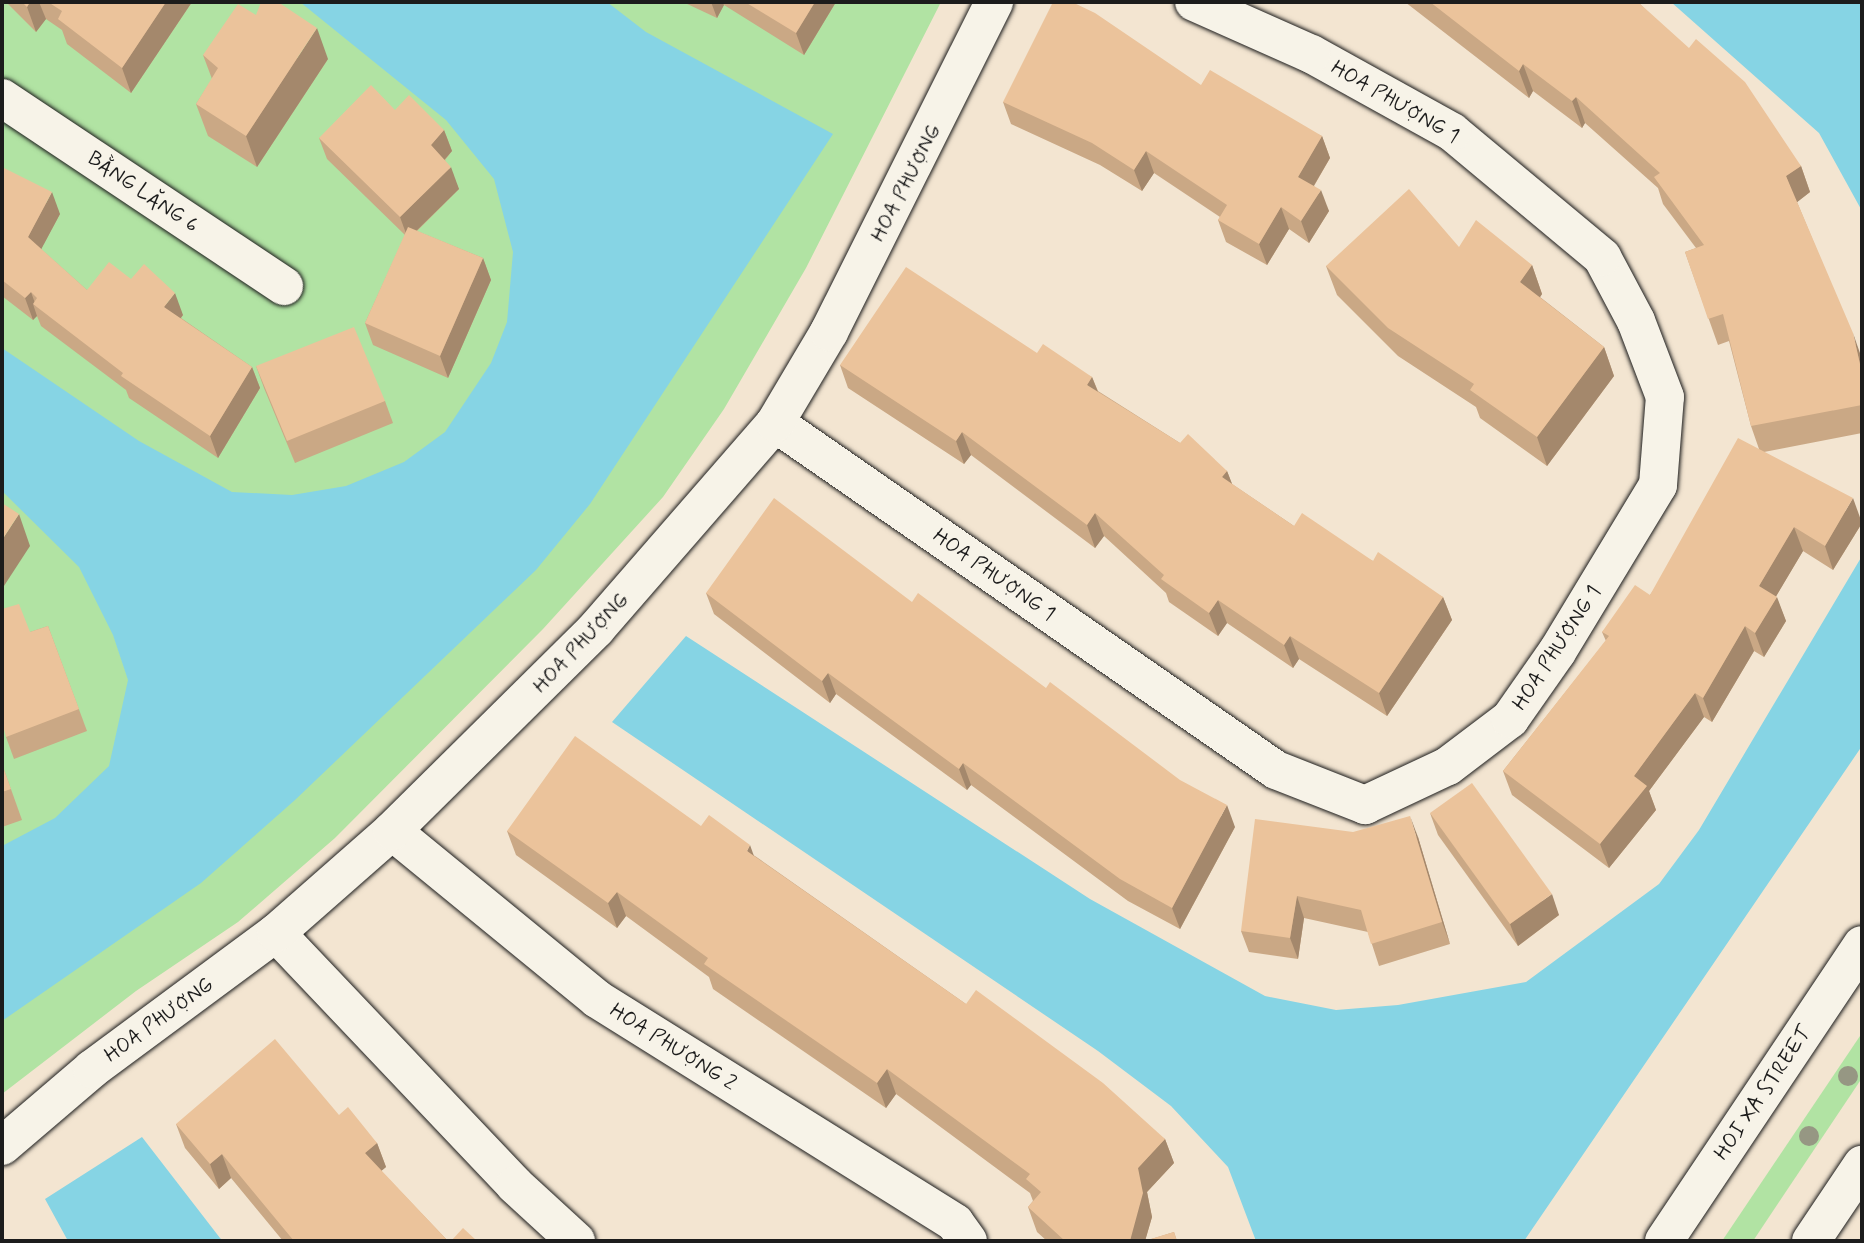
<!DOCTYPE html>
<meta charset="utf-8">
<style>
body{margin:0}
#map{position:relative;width:1864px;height:1243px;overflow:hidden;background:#f3e5d1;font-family:Mynerve,sans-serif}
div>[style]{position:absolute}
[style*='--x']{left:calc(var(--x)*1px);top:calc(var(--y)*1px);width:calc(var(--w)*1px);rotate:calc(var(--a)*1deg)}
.green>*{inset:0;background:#b1e3a3}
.water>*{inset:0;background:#86d4e4}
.roads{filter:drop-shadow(0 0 2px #1c1c1c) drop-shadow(0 0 2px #1c1c1c)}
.minor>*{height:38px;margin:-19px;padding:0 19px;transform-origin:19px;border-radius:19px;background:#f7f3e8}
.secondary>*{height:38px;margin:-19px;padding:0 19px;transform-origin:19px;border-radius:19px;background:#f7f3e8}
.trees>*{width:20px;height:20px;margin:-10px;border-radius:50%;background:#969783}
.wall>*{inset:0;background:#caa885}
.shaded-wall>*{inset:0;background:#a4886c}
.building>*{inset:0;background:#ebc39b}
span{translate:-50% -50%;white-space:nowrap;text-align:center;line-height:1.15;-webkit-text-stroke:5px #f7f3e8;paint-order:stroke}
.street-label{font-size:21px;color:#1c1c1c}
.frame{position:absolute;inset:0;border:4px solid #1c1c1c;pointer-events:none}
</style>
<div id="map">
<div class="green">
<i style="clip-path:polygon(2px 2px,941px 2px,806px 268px,724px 409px,663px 497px,543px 629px,335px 838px,238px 922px,136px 991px,2px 1094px)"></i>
<i style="clip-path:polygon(1862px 1033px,1862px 1078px,1753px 1241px,1722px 1241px)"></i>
</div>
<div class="water">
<i style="clip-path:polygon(300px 2px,607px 2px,646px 32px,833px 134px,590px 504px,536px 570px,295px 800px,201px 883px,2px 1021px,2px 846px,55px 818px,109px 766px,128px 680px,113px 635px,79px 567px,2px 491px,2px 348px,139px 441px,232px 492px,292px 495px,346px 486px,404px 462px,445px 432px,491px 363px,507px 322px,513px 252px,494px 179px,446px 120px)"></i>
<i style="clip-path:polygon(1671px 2px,1862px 2px,1862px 211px,1819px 133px)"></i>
<i style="clip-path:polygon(1862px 556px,1862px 746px,1524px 1241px,1256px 1241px,1228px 1167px,1171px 1106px,1098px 1051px,612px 722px,686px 636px,1090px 899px,1265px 996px,1336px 1010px,1398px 1005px,1526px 982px,1659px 884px,1699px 830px)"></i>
<i style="clip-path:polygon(142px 1137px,220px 1238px,223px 1241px,68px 1241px,45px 1199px)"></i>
</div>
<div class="roads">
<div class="minor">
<i style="--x:2;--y:98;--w:339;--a:33.7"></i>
<i style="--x:775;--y:423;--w:609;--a:34.71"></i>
<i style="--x:1276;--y:770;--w:96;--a:21.5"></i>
<i style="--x:1365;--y:805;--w:92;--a:-25.2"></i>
<i style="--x:1448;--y:766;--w:78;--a:-37.2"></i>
<i style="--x:1510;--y:719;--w:82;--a:-55"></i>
<i style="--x:1557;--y:652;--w:195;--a:-58.8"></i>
<i style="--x:1658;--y:485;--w:88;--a:-85.5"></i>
<i style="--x:1665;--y:397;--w:81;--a:-110.9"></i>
<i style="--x:1636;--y:321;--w:72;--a:-118"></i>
<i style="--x:1602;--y:257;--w:195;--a:-140.2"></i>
<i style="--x:1452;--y:132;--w:161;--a:-151"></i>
<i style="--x:1311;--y:54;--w:128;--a:-156"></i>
<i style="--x:392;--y:831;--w:265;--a:39.3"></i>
<i style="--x:597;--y:999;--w:422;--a:32"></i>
<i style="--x:955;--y:1223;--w:22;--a:54"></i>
<i style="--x:276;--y:933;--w:347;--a:46.5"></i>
<i style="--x:515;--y:1185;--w:83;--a:42.6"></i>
<i style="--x:2;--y:1146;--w:118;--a:-40.5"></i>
<i style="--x:92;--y:1069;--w:229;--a:-36.5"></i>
<i style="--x:276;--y:933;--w:154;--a:-41.3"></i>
<i style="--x:392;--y:831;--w:287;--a:-44.7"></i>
<i style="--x:596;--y:629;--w:273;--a:-49"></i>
<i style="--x:775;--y:423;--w:106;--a:-59.3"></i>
<i style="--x:829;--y:332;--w:369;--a:-63.4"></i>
</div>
<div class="secondary">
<i style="--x:1664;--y:1241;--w:356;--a:-56.2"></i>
<i style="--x:1811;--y:1241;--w:92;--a:-56.1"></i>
</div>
</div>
<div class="trees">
<i style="left:1848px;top:1076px"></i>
<i style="left:1809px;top:1136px"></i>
</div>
<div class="wall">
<i style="clip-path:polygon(6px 2px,192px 2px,131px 93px,67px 44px,62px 30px,46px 19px,36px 32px)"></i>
<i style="clip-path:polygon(683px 2px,836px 2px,804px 55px,724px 5px,717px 18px)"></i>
<i style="clip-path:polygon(1405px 2px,1638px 2px,1801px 166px,1810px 192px,1797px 202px,1862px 359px,1862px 433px,1764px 452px,1862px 523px,1833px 570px,1803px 551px,1776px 596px,1786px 621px,1764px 657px,1754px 651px,1712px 722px,1704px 717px,1649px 791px,1656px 810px,1609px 868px,1512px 795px,1503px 771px,1606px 641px,1602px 632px,1650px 595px,1759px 449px,1751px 426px,1729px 341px,1718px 345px,1685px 252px,1696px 248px,1663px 204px,1658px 188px,1585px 123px,1582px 128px,1533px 91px,1529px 98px)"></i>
<i style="clip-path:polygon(203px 55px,328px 59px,257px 167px,208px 136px,196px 104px,212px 79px)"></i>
<i style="clip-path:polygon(1201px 85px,1322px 136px,1330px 158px,1314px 186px,1329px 211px,1309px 243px,1289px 229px,1267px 265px,1226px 242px,1218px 220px,1220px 217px,1154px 173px,1142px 191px,1100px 165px,1011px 124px,1003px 102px)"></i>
<i style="clip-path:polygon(395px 110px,444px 130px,452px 151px,445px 160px,459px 189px,417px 231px,483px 258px,491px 280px,448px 378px,373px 345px,365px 323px,405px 235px,327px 159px,319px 138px)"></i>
<i style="clip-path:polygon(2px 167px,60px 214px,41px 249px,87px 290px,131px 279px,183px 315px,181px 318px,252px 367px,260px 388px,218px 458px,129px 398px,126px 390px,41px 326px,37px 316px,33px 320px,2px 296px)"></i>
<i style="clip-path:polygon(1459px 247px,1532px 265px,1542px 294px,1540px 297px,1604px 347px,1614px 376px,1547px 466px,1480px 418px,1476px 407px,1398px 356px,1337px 295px,1326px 266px)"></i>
<i style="clip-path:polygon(1037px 353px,1092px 377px,1098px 391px,1180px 443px,1227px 471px,1232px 484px,1294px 526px,1373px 561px,1443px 597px,1452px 620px,1387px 716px,1299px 659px,1293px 668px,1227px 623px,1218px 636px,1169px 602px,1166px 593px,1104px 536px,1095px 548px,971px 455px,964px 464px,848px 388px,840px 365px)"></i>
<i style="clip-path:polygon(256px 366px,385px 401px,393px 423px,295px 463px,264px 388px)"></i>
<i style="clip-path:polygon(706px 593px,912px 602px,1235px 827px,1180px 929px,1128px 901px,971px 785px,967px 790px,836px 694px,830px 703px,714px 614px)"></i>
<i style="clip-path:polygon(48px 626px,87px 731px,14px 759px,6px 737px,30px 632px)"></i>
<i style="clip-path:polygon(2px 764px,22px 820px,2px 827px)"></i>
<i style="clip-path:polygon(1430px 813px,1559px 915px,1518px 946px,1438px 835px)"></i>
<i style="clip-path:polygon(701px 826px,755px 856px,966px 1004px,1165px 1139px,1174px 1163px,1147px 1192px,1152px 1217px,1145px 1241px,1174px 1232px,1177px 1241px,1047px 1241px,1037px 1232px,1028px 1207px,1033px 1201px,1030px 1193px,896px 1094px,886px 1108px,713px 989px,709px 977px,626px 916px,617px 928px,516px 855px,507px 831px)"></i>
<i style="clip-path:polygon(1353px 832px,1418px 837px,1450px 944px,1379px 966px,1368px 932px,1304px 918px,1298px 959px,1249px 952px,1241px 931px)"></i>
<i style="clip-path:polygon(339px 1115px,377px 1143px,386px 1167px,381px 1171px,448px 1241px,283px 1241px,231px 1178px,219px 1189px,185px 1148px,176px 1124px)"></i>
</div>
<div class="shaded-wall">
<i style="clip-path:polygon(30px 2px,39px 2px,46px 19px,36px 32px,27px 7px)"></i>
<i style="clip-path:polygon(166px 2px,192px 2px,131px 93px,122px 68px)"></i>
<i style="clip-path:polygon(711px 2px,722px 2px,724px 5px,717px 18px)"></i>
<i style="clip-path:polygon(815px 2px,836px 2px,804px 55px,796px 33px)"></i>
<i style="clip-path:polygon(317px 28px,328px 59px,257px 167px,246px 136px)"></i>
<i style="clip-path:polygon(1523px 64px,1533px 91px,1529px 98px,1519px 71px)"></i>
<i style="clip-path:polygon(1576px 97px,1585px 123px,1582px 128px,1572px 101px)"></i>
<i style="clip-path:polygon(444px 130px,452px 151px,439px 166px,431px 145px)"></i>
<i style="clip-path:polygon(1322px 136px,1330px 158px,1306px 199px,1298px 177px)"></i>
<i style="clip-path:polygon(1146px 151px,1154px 173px,1142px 191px,1134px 170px)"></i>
<i style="clip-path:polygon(1801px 166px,1810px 192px,1796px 203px,1786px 176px)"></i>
<i style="clip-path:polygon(451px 167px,459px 189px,408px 239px,400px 217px)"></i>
<i style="clip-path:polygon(1321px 190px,1329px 211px,1309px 243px,1301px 221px)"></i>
<i style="clip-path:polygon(52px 192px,60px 214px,36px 259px,28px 237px)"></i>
<i style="clip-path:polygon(1281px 207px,1289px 229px,1267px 265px,1259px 244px)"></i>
<i style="clip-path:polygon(483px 258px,491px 280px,448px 378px,440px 356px)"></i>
<i style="clip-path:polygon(1532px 265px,1542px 294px,1531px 311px,1520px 282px)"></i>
<i style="clip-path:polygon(31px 292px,36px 306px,33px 304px,37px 316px,33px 320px,25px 298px)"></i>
<i style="clip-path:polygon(175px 293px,183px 315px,172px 329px,164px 307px)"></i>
<i style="clip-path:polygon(1853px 333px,1862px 359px,1862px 373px)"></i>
<i style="clip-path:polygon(1604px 347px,1614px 376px,1547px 466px,1537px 437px)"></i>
<i style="clip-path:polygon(252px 367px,260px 388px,218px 458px,210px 436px)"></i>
<i style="clip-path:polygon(1092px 377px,1101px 400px,1087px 385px)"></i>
<i style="clip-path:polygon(962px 432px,971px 455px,964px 464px,956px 441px)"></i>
<i style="clip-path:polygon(1227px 471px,1236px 494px,1222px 477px)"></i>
<i style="clip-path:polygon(1853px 498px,1862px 523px,1833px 570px,1825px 546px)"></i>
<i style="clip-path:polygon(1095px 513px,1104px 536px,1095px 548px,1087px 525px)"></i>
<i style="clip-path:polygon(19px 514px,30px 546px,2px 589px,2px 540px)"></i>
<i style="clip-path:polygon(1794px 527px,1803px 551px,1768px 610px,1759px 586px)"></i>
<i style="clip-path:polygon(1443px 597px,1452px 620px,1387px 716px,1379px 693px)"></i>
<i style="clip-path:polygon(1777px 597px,1786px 621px,1764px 657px,1755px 633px)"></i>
<i style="clip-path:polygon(1218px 600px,1227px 623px,1218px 636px,1209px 613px)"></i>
<i style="clip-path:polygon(1745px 626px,1754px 651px,1712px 722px,1703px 698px)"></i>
<i style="clip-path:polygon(1290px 636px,1299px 659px,1293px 668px,1284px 645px)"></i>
<i style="clip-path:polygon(828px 673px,836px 694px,830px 703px,822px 681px)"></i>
<i style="clip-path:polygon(1695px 693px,1704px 717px,1649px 791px,1656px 810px,1609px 868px,1600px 844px,1634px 776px)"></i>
<i style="clip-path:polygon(963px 763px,971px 785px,967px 790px,959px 769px)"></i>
<i style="clip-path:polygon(1227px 805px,1235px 827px,1180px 929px,1172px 908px)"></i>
<i style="clip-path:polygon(1410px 816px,1418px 837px,1450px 944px,1442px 922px)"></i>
<i style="clip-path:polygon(750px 845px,759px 870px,747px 851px)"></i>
<i style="clip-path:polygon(617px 892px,626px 916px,617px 928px,608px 903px)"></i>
<i style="clip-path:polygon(1552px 894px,1559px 915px,1518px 946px,1510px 924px)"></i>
<i style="clip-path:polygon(1297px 896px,1304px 918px,1298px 959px,1290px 938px)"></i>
<i style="clip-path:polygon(887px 1069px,896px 1094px,886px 1108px,877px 1083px)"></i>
<i style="clip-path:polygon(1165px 1139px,1174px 1163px,1147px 1192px,1152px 1217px,1145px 1241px,1130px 1241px,1138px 1168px)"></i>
<i style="clip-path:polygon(377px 1143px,386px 1167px,373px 1178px,365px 1153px)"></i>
<i style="clip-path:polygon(222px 1154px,231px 1178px,219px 1189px,210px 1164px)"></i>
</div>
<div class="building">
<i style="clip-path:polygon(22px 2px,30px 2px,27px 7px)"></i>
<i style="clip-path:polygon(48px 2px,166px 2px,122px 68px,58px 19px,62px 11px)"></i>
<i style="clip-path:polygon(261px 2px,278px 2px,317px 28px,246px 136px,196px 104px,218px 68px,203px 55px,238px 4px,256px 15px)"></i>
<i style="clip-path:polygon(745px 2px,815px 2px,796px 33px)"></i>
<i style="clip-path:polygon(1053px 2px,1072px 2px,1095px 13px,1201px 85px,1210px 70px,1322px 136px,1298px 177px,1321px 190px,1301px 221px,1281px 207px,1259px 244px,1218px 220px,1227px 205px,1146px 151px,1134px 170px,1092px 143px,1003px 102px)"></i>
<i style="clip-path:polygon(1430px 2px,1638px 2px,1689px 48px,1696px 39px,1745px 82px,1801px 166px,1786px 176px,1853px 333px,1862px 373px,1862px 405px,1751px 426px,1723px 314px,1708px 319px,1685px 252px,1704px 245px,1654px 177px,1660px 173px,1576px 97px,1572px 101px,1523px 64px,1519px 71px)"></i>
<i style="clip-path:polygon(371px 85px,395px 110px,409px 95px,444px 130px,431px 145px,451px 167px,400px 217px,319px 138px)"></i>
<i style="clip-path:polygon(2px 167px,52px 192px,28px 237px,87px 290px,109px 262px,131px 279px,144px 264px,175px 293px,164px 307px,252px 367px,210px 436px,121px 376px,123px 373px,33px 304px,37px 298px,31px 292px,25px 298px,2px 280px)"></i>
<i style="clip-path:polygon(1409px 189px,1459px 247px,1476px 220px,1532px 265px,1520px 282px,1604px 347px,1537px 437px,1470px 390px,1474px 384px,1388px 328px,1326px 266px)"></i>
<i style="clip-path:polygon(408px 227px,483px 258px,440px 356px,365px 323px)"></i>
<i style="clip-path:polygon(906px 267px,1037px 353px,1043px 344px,1092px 377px,1087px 385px,1180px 443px,1188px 434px,1227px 471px,1222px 477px,1294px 526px,1302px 513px,1373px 561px,1378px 552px,1443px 597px,1379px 693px,1290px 636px,1284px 645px,1218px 600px,1209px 613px,1161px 579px,1164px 575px,1095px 513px,1087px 525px,962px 432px,956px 441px,840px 365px)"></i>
<i style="clip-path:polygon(354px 327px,385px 401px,287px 441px,256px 366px)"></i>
<i style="clip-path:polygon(1738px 438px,1853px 498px,1825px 546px,1794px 527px,1759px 586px,1777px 597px,1755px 633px,1745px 626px,1703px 698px,1695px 693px,1634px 776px,1647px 786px,1600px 844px,1503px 771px,1609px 636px,1602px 632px,1635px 585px,1650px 595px)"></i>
<i style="clip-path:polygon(774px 498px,912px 602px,918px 593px,1046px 688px,1050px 682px,1180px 780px,1227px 805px,1172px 908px,1120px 879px,963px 763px,959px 769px,828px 673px,822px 681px,706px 593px)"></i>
<i style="clip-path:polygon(2px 503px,19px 514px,2px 540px)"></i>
<i style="clip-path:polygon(19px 604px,30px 632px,48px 626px,79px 709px,6px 737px,2px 722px,2px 609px)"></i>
<i style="clip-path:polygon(575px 736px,701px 826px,709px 815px,750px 845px,747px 851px,966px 1004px,976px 990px,1103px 1083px,1165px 1139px,1138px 1168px,1143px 1193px,1130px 1241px,1065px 1241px,1028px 1207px,1041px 1192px,1026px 1179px,1030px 1174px,887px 1069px,877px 1083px,704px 964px,708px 958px,617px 892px,608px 903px,507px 831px)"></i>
<i style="clip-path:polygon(2px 764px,11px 789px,2px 792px)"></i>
<i style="clip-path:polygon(1472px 783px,1552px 894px,1510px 924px,1430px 813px)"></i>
<i style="clip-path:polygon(1410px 816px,1442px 922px,1371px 944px,1361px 910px,1297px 896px,1290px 938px,1241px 931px,1255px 819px,1353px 832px)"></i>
<i style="clip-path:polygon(275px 1039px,339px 1115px,348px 1107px,377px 1143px,365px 1153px,448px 1241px,294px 1241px,222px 1154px,210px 1164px,176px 1124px)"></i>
<i style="clip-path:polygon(463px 1228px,477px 1241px,451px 1241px)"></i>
<i style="clip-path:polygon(1174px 1232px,1177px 1241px,1144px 1241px)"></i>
</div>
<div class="street-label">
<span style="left:1395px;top:102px;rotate:30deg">HOA PHƯỢNG 1</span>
<span style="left:906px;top:183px;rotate:-63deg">HOA PHƯỢNG</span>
<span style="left:143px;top:192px;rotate:34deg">BẰNG LĂNG 6</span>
<span style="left:994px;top:575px;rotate:35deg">HOA PHƯỢNG 1</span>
<span style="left:581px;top:643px;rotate:-47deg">HOA PHƯỢNG</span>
<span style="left:1557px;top:648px;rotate:-57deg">HOA PHƯỢNG 1</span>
<span style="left:159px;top:1020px;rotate:-36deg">HOA PHƯỢNG</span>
<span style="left:673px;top:1047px;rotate:32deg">HOA PHƯỢNG 2</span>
<span style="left:1763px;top:1093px;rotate:-56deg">HOI XA STREET</span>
</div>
<div class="frame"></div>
</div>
